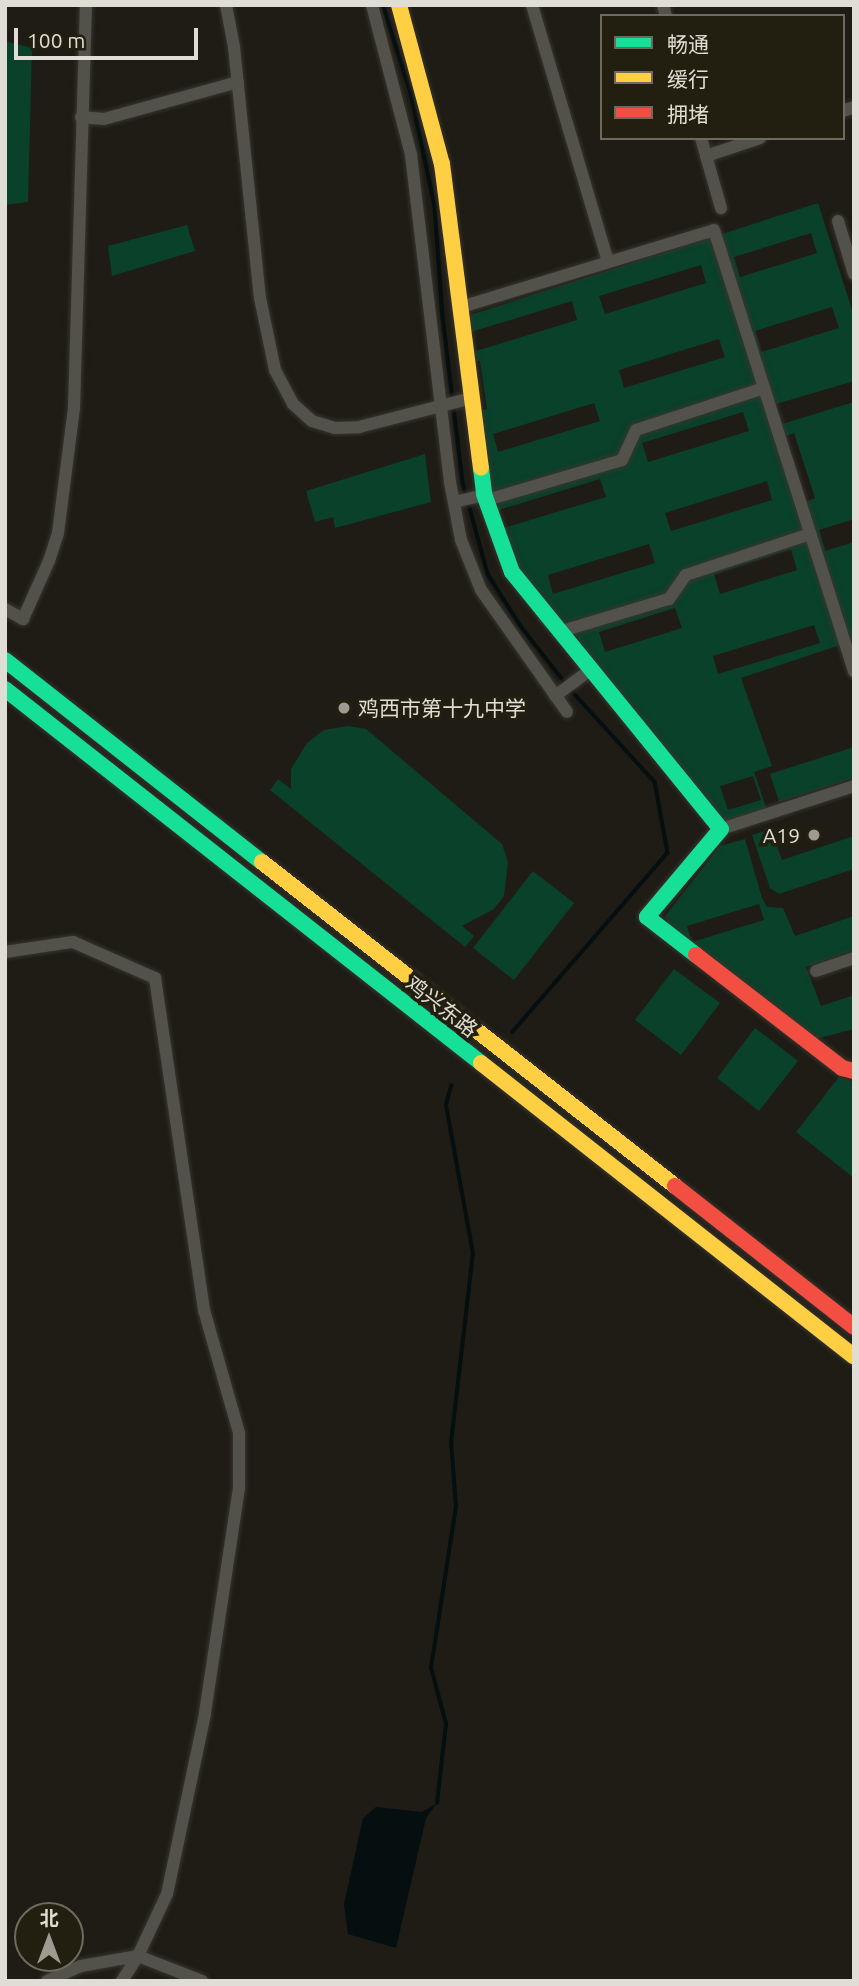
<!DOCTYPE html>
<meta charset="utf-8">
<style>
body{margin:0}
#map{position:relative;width:859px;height:1986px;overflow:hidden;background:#1e1c14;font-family:Ubuntu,"Noto Sans SC",sans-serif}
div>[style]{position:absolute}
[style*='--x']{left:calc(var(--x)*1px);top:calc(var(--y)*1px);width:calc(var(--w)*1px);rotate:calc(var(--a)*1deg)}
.green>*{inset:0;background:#0a412b}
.water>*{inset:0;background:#050f10}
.stream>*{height:3.5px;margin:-1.75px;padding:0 1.75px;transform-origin:1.75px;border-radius:1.75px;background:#050f10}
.roads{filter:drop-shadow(0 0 2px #37352f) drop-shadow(0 0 2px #37352f)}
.street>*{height:12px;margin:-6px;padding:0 6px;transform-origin:6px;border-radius:6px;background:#52514a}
.fast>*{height:16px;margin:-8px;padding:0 8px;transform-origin:8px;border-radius:8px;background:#16e098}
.slow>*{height:16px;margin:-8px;padding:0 8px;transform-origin:8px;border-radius:8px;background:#ffcf43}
.jam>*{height:16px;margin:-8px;padding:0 8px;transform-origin:8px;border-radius:8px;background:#f24e42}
.dots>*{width:19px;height:19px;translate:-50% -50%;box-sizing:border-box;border:4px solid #221f10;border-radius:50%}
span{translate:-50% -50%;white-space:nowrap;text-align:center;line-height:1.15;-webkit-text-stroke:7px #221f10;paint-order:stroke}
.poi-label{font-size:21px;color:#e0ded4}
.left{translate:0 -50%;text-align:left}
.right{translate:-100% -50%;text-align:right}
.street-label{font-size:21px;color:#e0ded4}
.frame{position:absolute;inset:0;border:7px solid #e0ded4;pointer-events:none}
.legend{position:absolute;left:600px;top:14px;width:245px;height:126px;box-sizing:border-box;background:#221f10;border:2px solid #6e6b5e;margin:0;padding:9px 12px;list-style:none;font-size:21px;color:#e0ded4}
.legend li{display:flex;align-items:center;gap:14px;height:35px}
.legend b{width:35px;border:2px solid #6e6b5e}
.north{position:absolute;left:14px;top:1902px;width:70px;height:70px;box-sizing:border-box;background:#221f10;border:2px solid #6e6b5e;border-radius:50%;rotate:0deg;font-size:19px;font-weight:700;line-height:28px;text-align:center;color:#e0ded4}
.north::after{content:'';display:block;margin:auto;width:24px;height:32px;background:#9c9a91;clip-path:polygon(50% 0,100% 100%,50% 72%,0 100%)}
.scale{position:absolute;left:14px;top:28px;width:184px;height:32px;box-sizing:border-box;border:4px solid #e0ded4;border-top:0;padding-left:9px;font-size:21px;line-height:24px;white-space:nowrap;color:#e0ded4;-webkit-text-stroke:5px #221f10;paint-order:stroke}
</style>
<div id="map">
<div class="green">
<i style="clip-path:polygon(5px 41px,32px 48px,28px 202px,5px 205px)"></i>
<i style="clip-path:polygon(evenodd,818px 203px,854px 316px,854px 381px,776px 404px,782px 424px,854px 402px,854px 519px,819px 530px,825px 551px,854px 542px,854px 644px,852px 641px,741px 678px,772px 766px,754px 772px,767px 810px,723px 825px,539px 621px,522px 594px,489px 492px,478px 411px,487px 409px,480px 361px,471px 362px,467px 316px,818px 203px,811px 233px,817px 253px,740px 277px,734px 257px,811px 233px,818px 203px,701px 265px,706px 283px,605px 314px,599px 296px,701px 265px,818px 203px,572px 301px,577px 320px,476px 351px,471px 332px,572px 301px,818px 203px,832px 307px,839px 328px,761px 352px,755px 331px,832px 307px,818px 203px,719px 339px,725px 357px,624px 388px,619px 370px,719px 339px,818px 203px,594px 403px,600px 421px,498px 452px,493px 434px,594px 403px,818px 203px,743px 412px,749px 431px,648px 462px,642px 443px,743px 412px,818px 203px,794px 433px,815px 498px,801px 504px,781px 438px,794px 433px,818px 203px,600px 479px,606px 497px,504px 528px,499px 510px,600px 479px,818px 203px,767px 481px,772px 500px,671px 531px,665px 513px,767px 481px,818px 203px,649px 544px,655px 563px,553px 594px,548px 575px,649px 544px,818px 203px,791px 549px,797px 570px,720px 594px,714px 574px,791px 549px,818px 203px,675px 608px,682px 628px,605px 652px,599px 632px,675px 608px,818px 203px,814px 625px,820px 643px,718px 674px,713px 656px,814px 625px,818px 203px,753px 776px,761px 800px,728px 810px,720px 786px,753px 776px)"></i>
<i style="clip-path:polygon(187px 225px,195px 251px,112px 276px,108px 246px)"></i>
<i style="clip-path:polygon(425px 454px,431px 502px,335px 528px,333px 517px,315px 522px,306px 491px)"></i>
<i style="clip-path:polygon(348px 726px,366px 729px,502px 844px,508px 862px,504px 896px,494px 909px,462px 926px,474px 936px,465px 947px,270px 790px,278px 779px,291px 789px,291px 769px,307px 743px,324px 730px)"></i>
<i style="clip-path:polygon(854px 747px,854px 778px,779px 802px,770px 774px)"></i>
<i style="clip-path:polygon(771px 829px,782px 860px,854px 836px,854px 869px,779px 894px,770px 888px,752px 835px)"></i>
<i style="clip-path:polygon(evenodd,745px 839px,762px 898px,767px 907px,783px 908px,795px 936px,854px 916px,854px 950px,806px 967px,821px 1006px,854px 995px,854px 1029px,812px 1040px,671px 931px,665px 916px,720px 846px,745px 839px,759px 904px,764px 920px,692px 942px,687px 926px,759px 904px)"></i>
<i style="clip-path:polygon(533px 871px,574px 903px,514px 980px,473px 948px)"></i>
<i style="clip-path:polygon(674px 969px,720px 1003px,681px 1055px,635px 1020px)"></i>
<i style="clip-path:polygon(755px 1028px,798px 1061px,759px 1111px,717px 1078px)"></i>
<i style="clip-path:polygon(839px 1077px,854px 1082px,854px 1178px,796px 1132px)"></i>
</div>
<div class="water">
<i style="clip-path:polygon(437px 1803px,426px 1818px,396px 1948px,348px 1934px,344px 1904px,363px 1818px,376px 1807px,422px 1812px)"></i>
</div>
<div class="stream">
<i style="--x:383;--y:5;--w:92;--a:72.3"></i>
<i style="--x:411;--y:93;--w:116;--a:78"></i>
<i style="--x:435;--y:206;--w:111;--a:85.9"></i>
<i style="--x:443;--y:317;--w:167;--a:83.1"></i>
<i style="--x:463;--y:483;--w:94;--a:74.6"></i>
<i style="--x:488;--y:574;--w:60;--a:57.9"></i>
<i style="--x:520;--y:625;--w:81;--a:52"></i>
<i style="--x:570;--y:689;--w:126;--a:47.6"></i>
<i style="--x:655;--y:782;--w:72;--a:79.6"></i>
<i style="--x:668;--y:853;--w:237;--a:130.9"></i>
<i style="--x:437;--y:1803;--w:80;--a:-83.5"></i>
<i style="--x:446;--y:1724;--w:58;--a:-105"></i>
<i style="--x:431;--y:1668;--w:164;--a:-81.2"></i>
<i style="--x:456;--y:1506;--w:63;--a:-94.5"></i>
<i style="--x:451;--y:1443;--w:190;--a:-83.4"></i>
<i style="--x:473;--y:1254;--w:151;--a:-100.3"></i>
<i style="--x:446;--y:1105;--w:20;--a:-75"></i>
</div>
<div class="roads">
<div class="street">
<i style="--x:226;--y:5;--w:43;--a:79.2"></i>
<i style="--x:234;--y:47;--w:252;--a:84.1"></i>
<i style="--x:260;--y:298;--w:74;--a:78.2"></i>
<i style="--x:275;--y:370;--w:38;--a:62"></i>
<i style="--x:293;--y:404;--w:25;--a:42"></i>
<i style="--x:312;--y:421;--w:24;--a:17"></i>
<i style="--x:335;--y:428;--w:24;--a:-2"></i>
<i style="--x:359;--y:427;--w:117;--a:-14.4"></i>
<i style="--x:372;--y:5;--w:155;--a:75.4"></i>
<i style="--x:411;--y:155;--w:329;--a:83.2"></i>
<i style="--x:450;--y:482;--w:59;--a:79.3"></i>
<i style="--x:461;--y:540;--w:54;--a:68.2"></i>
<i style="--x:481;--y:590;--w:149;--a:54.8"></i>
<i style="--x:532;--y:5;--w:268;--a:73.5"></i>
<i style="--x:663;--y:5;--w:11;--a:75"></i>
<i style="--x:843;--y:111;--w:12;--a:-20"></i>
<i style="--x:81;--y:117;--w:23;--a:5"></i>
<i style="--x:104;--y:119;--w:139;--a:-15.4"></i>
<i style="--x:701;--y:138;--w:73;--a:74.1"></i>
<i style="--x:706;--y:156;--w:57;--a:-18.4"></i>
<i style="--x:838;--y:221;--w:55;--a:73.2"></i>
<i style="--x:461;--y:307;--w:264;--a:-16.9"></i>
<i style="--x:714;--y:230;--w:463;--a:72.4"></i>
<i style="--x:487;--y:500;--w:141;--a:-16.5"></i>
<i style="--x:622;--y:460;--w:33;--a:-65"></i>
<i style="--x:636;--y:430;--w:135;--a:-18.2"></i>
<i style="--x:454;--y:502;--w:32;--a:-13"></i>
<i style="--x:5;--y:609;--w:21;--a:29"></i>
<i style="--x:23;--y:619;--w:64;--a:-65.9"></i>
<i style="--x:49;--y:561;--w:29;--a:-72"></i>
<i style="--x:58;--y:533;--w:126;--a:-82.7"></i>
<i style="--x:74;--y:408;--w:403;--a:-88.3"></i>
<i style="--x:562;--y:631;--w:112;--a:-16.7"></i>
<i style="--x:669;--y:599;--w:29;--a:-55"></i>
<i style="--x:686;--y:575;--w:131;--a:-18.3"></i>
<i style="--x:555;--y:696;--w:47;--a:-36.4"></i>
<i style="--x:721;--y:829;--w:140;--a:-17.9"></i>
<i style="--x:5;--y:952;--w:69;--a:-8.4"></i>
<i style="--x:73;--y:942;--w:90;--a:23.7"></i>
<i style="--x:155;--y:978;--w:336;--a:81.6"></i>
<i style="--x:204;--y:1310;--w:128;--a:74.1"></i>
<i style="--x:239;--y:1433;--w:55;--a:90"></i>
<i style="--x:239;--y:1488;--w:229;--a:98.6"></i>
<i style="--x:205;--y:1714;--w:184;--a:101.9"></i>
<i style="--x:167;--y:1894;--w:68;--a:115.1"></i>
<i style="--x:138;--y:1956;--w:30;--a:123"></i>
<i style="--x:816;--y:971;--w:40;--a:-18.9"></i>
<i style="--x:47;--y:1981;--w:37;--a:-24"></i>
<i style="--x:81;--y:1966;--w:58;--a:-10"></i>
<i style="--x:138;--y:1956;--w:69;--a:21.3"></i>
</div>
<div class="fast">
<i style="--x:481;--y:468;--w:26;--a:83"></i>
<i style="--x:484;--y:494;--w:83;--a:70.3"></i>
<i style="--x:512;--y:572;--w:331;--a:50.9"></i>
<i style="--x:721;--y:829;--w:115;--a:130.1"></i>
<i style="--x:647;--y:917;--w:62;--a:37.8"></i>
<i style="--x:5;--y:660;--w:327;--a:38.2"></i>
<i style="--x:5;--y:689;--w:605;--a:38.16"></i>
</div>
<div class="slow">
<i style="--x:399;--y:5;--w:165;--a:74.9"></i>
<i style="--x:442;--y:164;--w:306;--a:82.7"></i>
<i style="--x:262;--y:862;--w:525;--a:38.11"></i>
<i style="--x:481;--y:1063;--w:474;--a:38.2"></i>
</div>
<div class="jam">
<i style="--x:696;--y:955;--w:185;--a:37.7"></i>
<i style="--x:842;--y:1068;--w:12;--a:14"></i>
<i style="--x:675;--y:1186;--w:228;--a:38.2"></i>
</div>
</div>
<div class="dots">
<i style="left:344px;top:708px;background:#9c9a91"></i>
<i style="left:814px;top:835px;background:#9c9a91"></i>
</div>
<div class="poi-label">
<span class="left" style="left:358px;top:708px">鸡西市第十九中学</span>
<span class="right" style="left:800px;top:835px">A19</span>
</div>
<div class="street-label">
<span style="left:442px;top:1006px;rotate:38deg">鸡兴东路</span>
</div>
<div class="frame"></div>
<ul class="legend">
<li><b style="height:9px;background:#16e098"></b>畅通</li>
<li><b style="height:9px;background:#ffcf43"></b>缓行</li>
<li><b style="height:9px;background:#f24e42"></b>拥堵</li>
</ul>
<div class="north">北</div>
<div class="scale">100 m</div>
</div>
